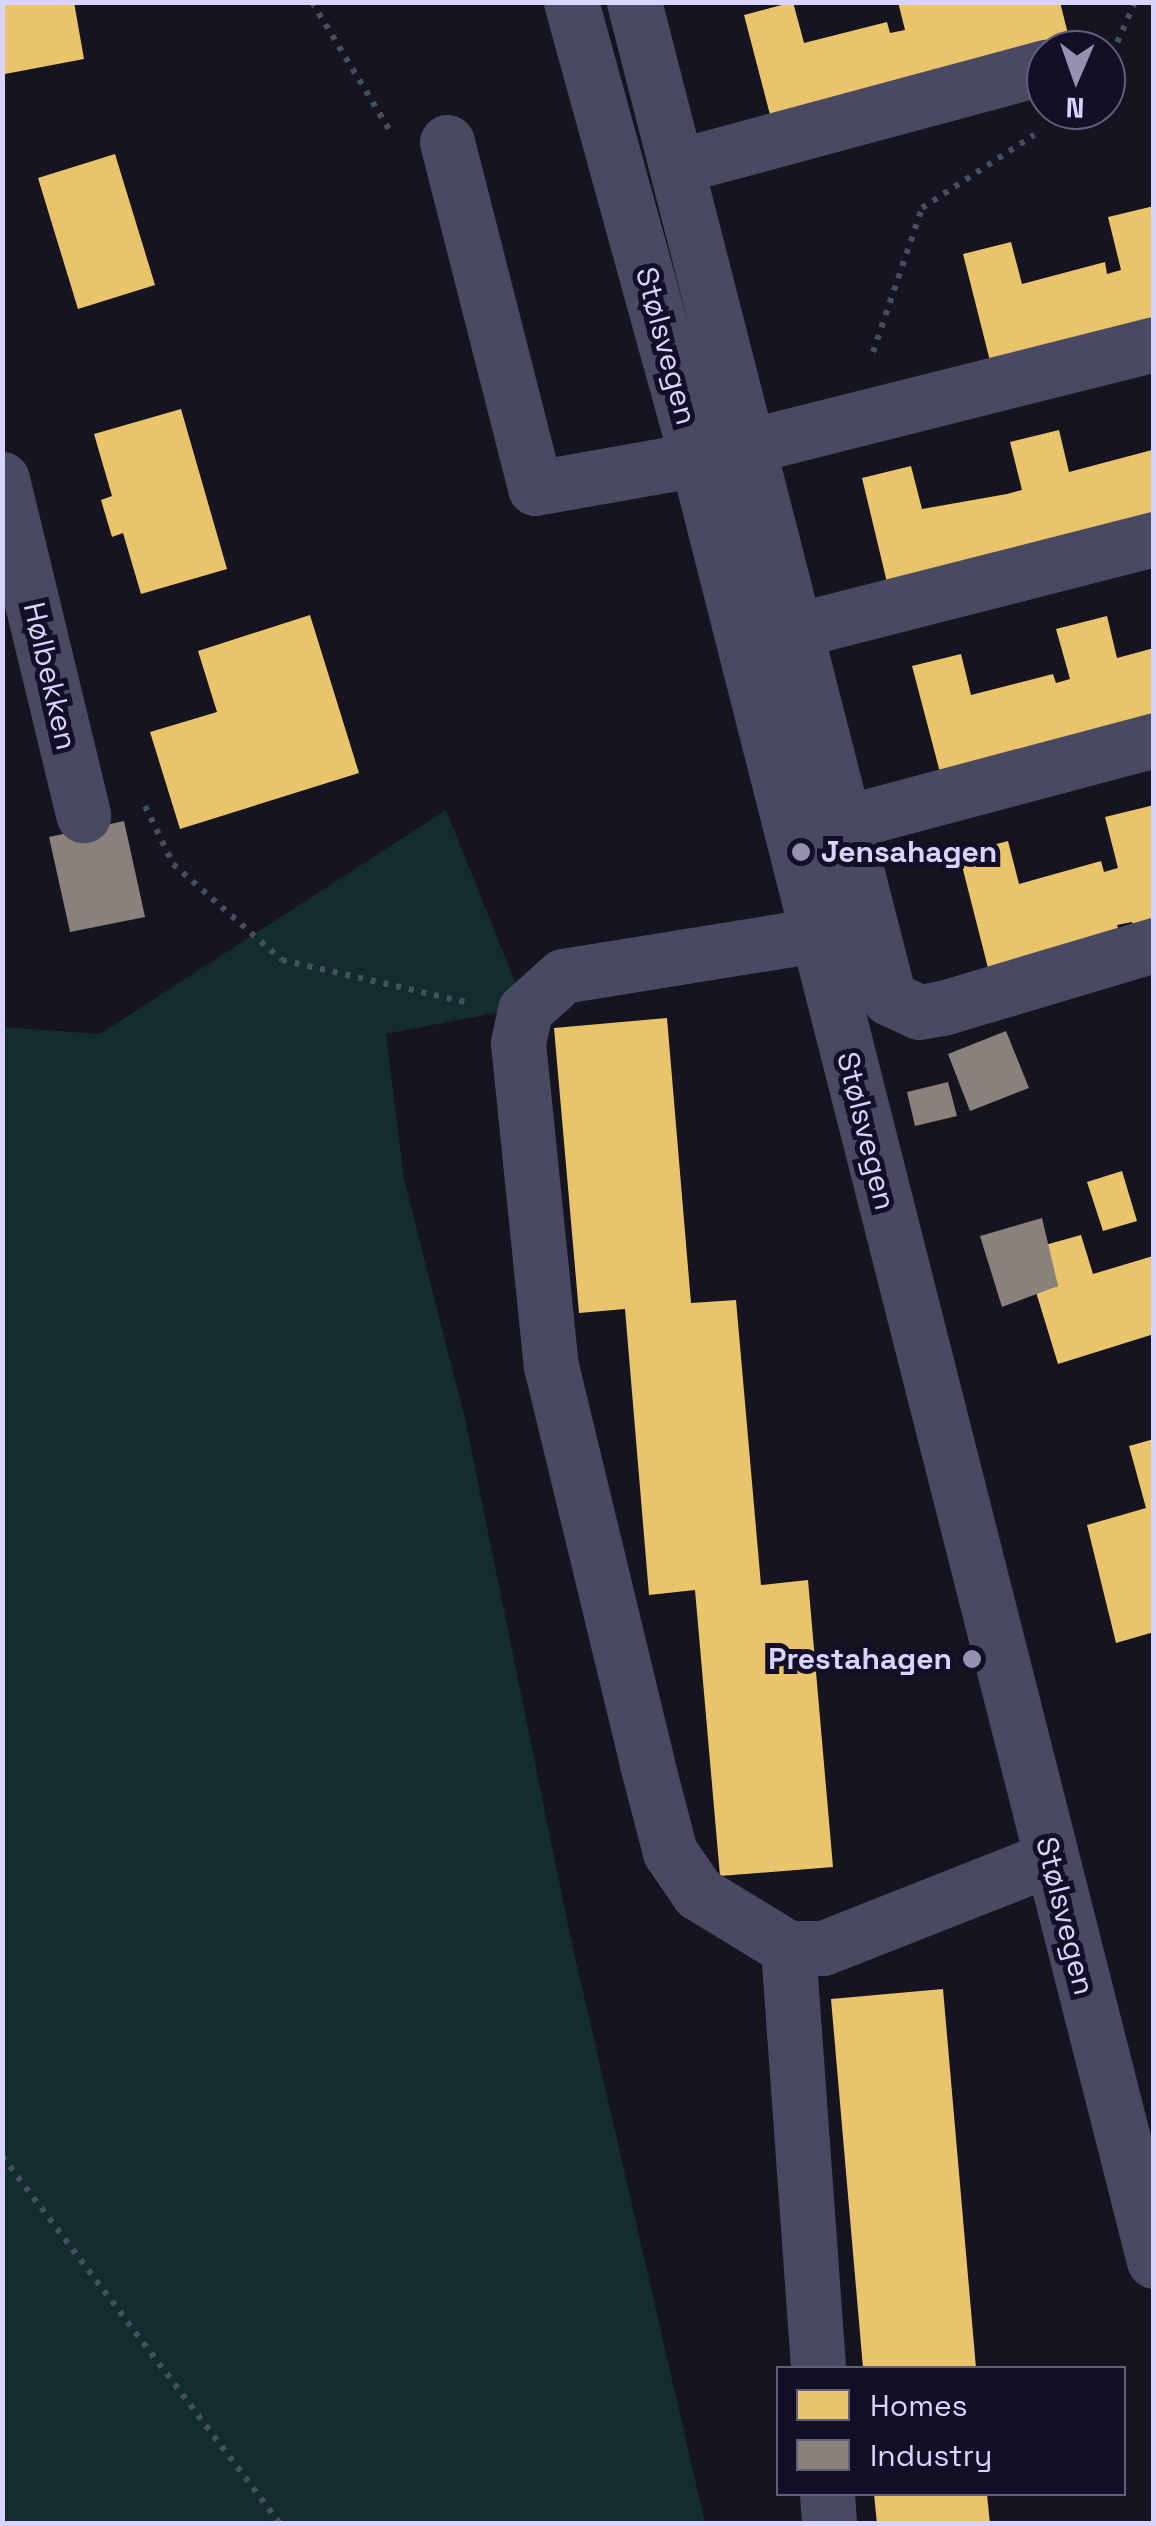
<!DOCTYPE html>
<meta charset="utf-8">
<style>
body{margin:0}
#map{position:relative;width:1156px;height:2526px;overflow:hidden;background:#161421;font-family:"Space Grotesk",sans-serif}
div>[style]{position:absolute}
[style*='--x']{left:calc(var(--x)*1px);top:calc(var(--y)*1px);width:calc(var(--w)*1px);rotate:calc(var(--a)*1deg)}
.green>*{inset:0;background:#132c2d}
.homes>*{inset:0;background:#e9c46a}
.industry>*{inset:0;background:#8a817c}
.path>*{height:6px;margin-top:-3px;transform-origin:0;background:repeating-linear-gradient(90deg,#44505f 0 5px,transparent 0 13px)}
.minor>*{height:55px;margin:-27.5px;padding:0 27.5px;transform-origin:27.5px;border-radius:27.5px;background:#4a4962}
.dots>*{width:28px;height:28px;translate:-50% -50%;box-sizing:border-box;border:5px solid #130f26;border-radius:50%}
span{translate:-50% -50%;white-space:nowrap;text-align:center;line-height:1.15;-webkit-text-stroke:10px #130f26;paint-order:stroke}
.street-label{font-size:30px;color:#d9d4ff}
.poi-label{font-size:30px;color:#d9d4ff;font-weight:700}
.left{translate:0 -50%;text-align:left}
.right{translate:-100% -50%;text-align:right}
.frame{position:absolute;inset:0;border:5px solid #d9d4ff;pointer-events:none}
.legend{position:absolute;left:776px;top:2366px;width:350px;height:130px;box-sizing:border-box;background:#130f26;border:2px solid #625e7d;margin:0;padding:12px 18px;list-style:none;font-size:30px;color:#d9d4ff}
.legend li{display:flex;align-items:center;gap:20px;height:50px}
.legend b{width:50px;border:2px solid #625e7d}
.north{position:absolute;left:1026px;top:30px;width:100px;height:100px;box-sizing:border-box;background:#130f26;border:2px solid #625e7d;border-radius:50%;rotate:182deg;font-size:28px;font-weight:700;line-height:40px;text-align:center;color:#d9d4ff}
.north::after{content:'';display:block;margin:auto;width:35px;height:45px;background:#9591b1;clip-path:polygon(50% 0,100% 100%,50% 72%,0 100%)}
</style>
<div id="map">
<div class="green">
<i style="clip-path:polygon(446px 810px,525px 1007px,386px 1034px,404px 1179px,465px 1419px,570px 1935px,705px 2523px,3px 2523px,2px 1027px,100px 1034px)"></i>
</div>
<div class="homes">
<i style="clip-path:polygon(2px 2px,74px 2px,84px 59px,5px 74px)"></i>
<i style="clip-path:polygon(793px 2px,804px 43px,887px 22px,890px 33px,905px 30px,898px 2px,1060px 2px,1070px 42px,774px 130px,744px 15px)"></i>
<i style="clip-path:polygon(115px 154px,155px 285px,78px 309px,38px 178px)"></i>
<i style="clip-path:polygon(1154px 206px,1154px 327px,992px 369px,963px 254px,1011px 242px,1022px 284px,1105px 262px,1107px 274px,1121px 270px,1108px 217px)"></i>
<i style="clip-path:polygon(181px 409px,227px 569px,141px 594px,123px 533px,112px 537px,101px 500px,112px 496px,94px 434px)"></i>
<i style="clip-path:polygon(1059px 430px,1069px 472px,1152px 450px,1154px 529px,890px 595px,862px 478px,911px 466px,922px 509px,1007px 494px,1022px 490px,1010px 442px)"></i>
<i style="clip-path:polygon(310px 615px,359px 773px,180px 829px,150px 732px,217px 712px,198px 651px)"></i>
<i style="clip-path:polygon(1107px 616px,1117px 658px,1154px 648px,1154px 725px,942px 780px,912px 666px,961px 654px,971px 695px,1053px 674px,1056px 683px,1070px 679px,1056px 629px)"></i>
<i style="clip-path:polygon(1154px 805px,1154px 926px,1134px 931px,1132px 922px,1117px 925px,1120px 934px,988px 968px,959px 854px,1008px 841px,1019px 884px,1101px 861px,1104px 872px,1118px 868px,1105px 817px)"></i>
<i style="clip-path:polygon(667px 1018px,691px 1303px,736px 1300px,761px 1585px,808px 1580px,833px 1867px,720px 1876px,695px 1590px,649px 1595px,625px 1309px,579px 1313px,554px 1028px)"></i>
<i style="clip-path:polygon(1122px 1171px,1137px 1221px,1103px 1231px,1087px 1182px)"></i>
<i style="clip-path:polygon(1081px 1235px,1093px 1274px,1153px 1256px,1154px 1334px,1058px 1364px,1036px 1292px,1058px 1286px,1045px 1245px)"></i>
<i style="clip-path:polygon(1154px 1439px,1154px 1632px,1116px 1643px,1087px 1525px,1146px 1508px,1129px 1446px)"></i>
<i style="clip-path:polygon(943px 1989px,976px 2368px,863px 2368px,831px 1999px)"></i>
<i style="clip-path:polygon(874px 2494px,987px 2494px,990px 2524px,877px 2524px)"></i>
</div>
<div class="industry">
<i style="clip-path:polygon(124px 821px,145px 917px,70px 932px,49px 837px)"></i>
<i style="clip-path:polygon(1006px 1031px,1029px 1088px,970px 1111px,948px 1054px)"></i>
<i style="clip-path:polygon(948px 1082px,957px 1116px,915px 1126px,907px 1092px)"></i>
<i style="clip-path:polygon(1042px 1218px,1058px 1286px,1002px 1307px,980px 1236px)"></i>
</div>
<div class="path">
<i style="--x:312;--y:2;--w:149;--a:58.8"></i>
<i style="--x:1107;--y:66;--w:70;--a:-66.4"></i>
<i style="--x:873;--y:352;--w:152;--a:-71.2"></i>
<i style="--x:922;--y:208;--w:134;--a:-33.1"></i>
<i style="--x:145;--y:806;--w:64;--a:64.2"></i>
<i style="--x:173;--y:864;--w:145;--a:41.4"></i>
<i style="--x:282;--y:960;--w:188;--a:12.9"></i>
<i style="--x:2;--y:2156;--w:461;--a:52.9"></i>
</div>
<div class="minor">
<i style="--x:571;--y:2;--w:474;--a:74.6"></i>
<i style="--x:697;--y:459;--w:1859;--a:75.77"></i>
<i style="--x:634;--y:2;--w:1028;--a:75.64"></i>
<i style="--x:889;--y:998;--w:33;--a:25"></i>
<i style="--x:919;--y:1012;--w:27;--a:-10"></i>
<i style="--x:946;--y:1007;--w:217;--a:-16.6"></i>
<i style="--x:447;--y:142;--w:357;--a:75.7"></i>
<i style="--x:535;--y:488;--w:165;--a:-10.1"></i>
<i style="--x:697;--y:459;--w:471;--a:-14.1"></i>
<i style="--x:678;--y:166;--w:381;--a:-15.1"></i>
<i style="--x:2;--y:479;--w:346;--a:76.4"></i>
<i style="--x:797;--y:630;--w:368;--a:-14.3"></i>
<i style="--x:843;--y:823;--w:322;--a:-14.9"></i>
<i style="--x:816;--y:935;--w:256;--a:170.8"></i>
<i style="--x:563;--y:976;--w:51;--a:138.2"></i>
<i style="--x:525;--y:1010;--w:34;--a:102"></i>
<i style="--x:518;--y:1043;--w:325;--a:84.2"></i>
<i style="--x:551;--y:1366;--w:405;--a:76.4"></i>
<i style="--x:646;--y:1760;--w:95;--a:75.4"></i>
<i style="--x:670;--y:1852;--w:50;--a:55.7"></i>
<i style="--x:698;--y:1893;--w:105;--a:31.4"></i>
<i style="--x:788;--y:1948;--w:35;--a:0"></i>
<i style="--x:823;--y:1948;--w:245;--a:-21.5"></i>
<i style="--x:788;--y:1948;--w:421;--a:85.9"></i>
<i style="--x:827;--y:2494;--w:30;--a:86"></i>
</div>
<div class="dots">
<i style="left:801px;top:852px;background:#9591b1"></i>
<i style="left:972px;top:1659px;background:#9591b1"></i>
</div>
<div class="street-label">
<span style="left:666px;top:346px;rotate:75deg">Stølsvegen</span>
<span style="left:50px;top:676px;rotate:77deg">Hølbekken</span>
<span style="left:866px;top:1131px;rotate:76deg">Stølsvegen</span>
<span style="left:1065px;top:1916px;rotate:76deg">Stølsvegen</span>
</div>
<div class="poi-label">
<span class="left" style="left:821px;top:852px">Jensahagen</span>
<span class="right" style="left:952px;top:1659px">Prestahagen</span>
</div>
<div class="frame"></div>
<ul class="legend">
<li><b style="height:28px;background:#e9c46a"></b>Homes</li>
<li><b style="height:28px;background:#8a817c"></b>Industry</li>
</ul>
<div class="north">N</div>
</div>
